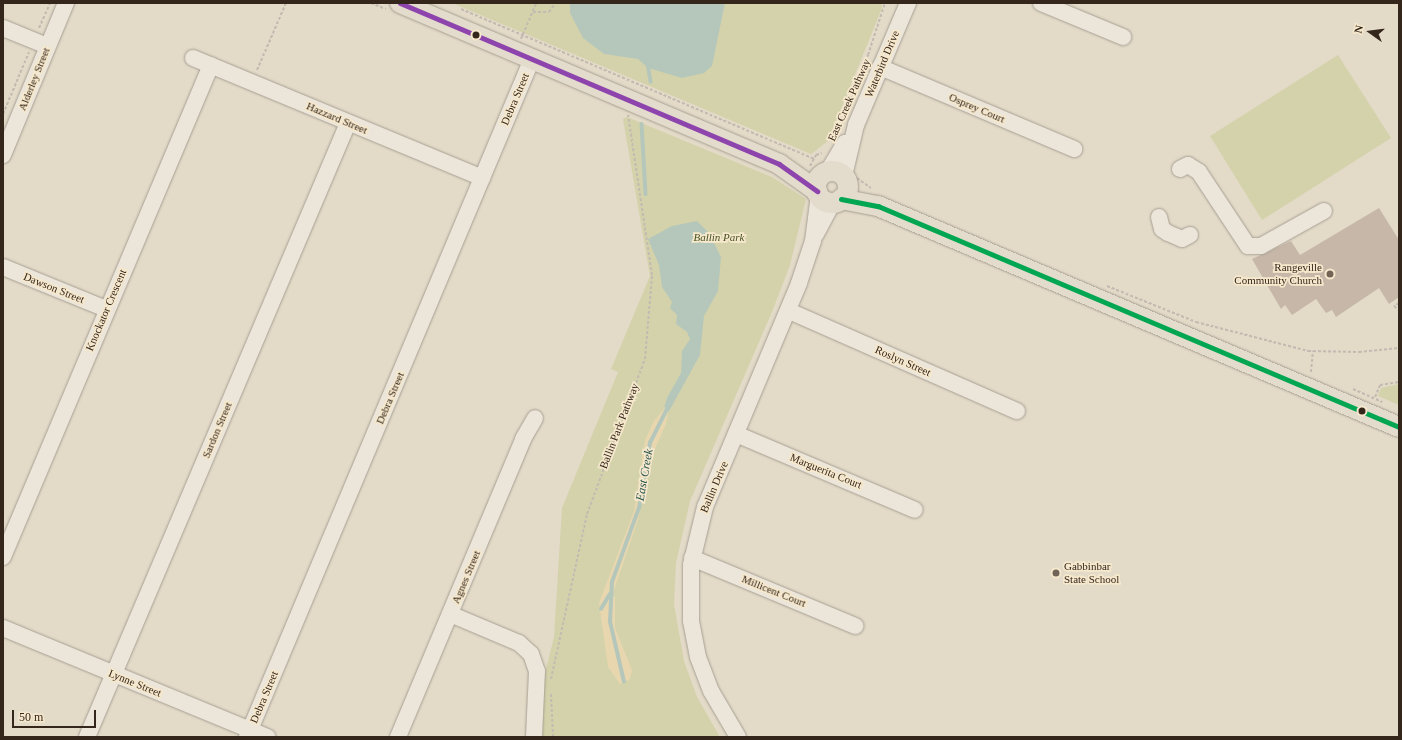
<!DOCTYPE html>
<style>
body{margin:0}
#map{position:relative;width:1402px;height:740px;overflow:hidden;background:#e3dac8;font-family:"Times New Roman",serif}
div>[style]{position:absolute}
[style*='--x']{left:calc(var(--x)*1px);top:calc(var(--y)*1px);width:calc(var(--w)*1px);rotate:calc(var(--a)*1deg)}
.green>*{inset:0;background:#d4d2aa}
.sand>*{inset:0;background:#e7d6ae}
.water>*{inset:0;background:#b5c7bb}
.stream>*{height:3.5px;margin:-1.75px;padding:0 1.75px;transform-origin:1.75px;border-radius:1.75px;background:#b5c7bb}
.building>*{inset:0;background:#c6b7a9}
.path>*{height:2px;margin-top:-1px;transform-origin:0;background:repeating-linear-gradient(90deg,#c3bbb1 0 3px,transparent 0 5px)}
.roads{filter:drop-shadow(0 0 1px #a79f92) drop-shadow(0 0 1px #a79f92)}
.minor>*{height:16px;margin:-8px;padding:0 8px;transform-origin:8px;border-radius:8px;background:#ebe5da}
.major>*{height:20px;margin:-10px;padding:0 10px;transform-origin:10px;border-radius:10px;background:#e3dbcb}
.major>.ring{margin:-10px;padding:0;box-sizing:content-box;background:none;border:20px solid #e3dbcb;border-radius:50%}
.bus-1>*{height:5px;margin:-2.5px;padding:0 2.5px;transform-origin:2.5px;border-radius:2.5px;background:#8e44ad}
.bus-2>*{height:5px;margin:-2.5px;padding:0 2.5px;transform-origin:2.5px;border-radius:2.5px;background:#00a651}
.dots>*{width:11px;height:11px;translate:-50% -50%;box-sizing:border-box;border:2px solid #f5e8cc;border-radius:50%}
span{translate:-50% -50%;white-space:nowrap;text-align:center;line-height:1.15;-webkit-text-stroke:3.5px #f5e8cc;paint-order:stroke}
.street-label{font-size:11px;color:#35261b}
.park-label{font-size:11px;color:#475121;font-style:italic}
.poi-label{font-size:11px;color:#35261b}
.right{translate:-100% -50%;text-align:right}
.left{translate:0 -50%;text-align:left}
.water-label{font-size:12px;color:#2a5550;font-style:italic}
.frame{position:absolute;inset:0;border:4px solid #35261b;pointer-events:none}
.north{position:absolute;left:1350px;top:12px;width:40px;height:40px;-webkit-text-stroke:3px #f5e8cc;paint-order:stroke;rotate:284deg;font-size:11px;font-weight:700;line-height:16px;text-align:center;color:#35261b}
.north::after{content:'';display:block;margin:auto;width:14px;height:18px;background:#35261b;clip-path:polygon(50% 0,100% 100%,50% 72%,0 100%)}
.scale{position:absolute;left:12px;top:710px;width:84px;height:18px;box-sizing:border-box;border:2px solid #35261b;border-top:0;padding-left:5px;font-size:12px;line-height:14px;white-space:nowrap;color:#35261b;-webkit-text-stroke:3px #f5e8cc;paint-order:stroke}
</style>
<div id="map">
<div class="green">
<i style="clip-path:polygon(452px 3px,881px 3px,882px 8px,828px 141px,811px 154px)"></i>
<i style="clip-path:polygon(1338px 55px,1391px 138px,1262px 220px,1210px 136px)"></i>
<i style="clip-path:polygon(627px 117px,772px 177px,806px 199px,790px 265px,772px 312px,690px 501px,676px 563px,674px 604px,684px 661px,697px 697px,720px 737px,540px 737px,544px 677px,554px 637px,562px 508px,618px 372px,611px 369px,650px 276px,623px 119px)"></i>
<i style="clip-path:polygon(1399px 384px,1399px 405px,1378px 396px,1381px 388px)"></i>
</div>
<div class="sand">
<i style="clip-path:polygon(670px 402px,666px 424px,651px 458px,638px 520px,612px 596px,615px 597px,615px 628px,632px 670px,630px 679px,620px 684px,608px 667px,599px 603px,634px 511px,645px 440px,654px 421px)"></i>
</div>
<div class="water">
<i style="clip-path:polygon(570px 3px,725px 3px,712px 66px,704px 73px,682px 78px,648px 68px,638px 59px,604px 54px,583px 38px,570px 13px)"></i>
<i style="clip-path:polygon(697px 221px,709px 233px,721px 257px,718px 291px,704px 316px,700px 355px,668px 413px,670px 403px,664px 408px,667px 398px,681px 373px,682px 351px,690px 339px,687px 332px,676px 324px,677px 315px,670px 308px,672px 302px,662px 287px,659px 265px,648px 239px,672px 226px)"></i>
</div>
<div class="stream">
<i style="--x:648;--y:63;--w:19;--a:81"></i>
<i style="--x:642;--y:124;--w:70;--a:86.7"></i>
<i style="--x:601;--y:609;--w:17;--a:-59"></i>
<i style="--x:624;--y:682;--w:62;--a:-103.1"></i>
<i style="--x:610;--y:622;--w:40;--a:-87.1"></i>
<i style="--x:612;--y:582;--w:79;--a:-70"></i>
<i style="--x:639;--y:508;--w:66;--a:-80.4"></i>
<i style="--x:650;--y:443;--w:49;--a:-63.4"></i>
</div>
<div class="building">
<i style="clip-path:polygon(1379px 208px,1399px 240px,1399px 297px,1389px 304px,1379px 288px,1336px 317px,1332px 310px,1326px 313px,1316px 299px,1292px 315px,1285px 305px,1281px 309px,1252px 259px,1291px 241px,1300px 255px)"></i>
</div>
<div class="path">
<i style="--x:371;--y:3;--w:16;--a:22"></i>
<i style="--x:461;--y:9;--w:384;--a:23"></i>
<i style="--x:533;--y:12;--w:16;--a:0"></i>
<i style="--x:549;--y:12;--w:11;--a:-52"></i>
<i style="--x:39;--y:28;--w:27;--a:-66"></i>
<i style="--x:521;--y:39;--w:39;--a:-67"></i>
<i style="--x:257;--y:70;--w:73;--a:-66.6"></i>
<i style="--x:3;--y:114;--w:67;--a:-67.2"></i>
<i style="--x:834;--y:135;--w:87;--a:-67"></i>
<i style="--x:868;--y:55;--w:55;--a:-71.9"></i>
<i style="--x:810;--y:166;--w:13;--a:-61"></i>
<i style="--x:816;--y:155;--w:6;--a:-18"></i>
<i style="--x:857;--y:178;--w:17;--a:36"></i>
<i style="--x:1107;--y:286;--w:96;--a:22"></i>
<i style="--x:1196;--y:322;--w:116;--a:14.5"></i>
<i style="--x:1308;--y:351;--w:51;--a:1.1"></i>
<i style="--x:1359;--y:352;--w:40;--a:-5.7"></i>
<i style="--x:1399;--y:303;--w:6;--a:149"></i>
<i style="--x:1394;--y:306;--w:6;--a:39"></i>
<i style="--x:1399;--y:330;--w:5;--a:90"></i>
<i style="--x:1311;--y:372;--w:21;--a:-85"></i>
<i style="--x:1353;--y:389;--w:32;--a:24"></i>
<i style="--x:1375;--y:397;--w:13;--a:-67"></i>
<i style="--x:1380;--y:385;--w:19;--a:-9"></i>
<i style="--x:551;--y:679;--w:169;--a:-77.7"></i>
<i style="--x:587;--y:514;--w:165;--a:-69.5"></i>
<i style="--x:645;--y:359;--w:84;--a:-85.2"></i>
<i style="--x:652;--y:275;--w:162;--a:-98.5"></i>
<i style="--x:551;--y:694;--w:43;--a:87.3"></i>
</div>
<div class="roads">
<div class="minor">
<i style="--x:1041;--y:3;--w:89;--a:22.5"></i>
<i style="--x:3;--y:28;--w:48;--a:22.2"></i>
<i style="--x:193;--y:58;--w:313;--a:22.5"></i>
<i style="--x:880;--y:67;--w:211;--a:22.9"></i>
<i style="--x:3;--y:155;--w:165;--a:-67.5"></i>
<i style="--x:1180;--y:169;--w:9;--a:-27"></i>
<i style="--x:1188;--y:165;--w:13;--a:32"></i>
<i style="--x:1199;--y:172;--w:89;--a:56.5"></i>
<i style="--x:1248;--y:246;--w:13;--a:0"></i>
<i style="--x:1261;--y:246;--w:72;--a:-29.1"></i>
<i style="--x:828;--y:171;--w:33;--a:-59"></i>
<i style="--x:844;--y:176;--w:52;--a:-76.8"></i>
<i style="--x:856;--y:125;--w:133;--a:-66.9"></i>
<i style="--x:1159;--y:217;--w:12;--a:76"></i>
<i style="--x:1162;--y:229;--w:7;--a:34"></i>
<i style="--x:1168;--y:233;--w:15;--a:23"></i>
<i style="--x:1182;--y:239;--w:9;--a:-27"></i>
<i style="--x:816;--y:234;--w:36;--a:-62"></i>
<i style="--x:3;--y:267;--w:111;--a:22.2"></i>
<i style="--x:789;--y:311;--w:249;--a:23.7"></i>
<i style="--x:736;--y:434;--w:194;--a:23"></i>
<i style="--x:3;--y:557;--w:534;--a:-67.08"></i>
<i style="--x:692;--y:558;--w:177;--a:22.6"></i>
<i style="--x:450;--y:614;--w:75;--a:22.8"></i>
<i style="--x:519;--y:643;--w:16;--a:43"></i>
<i style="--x:531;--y:654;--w:18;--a:71"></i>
<i style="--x:537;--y:671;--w:66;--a:92.6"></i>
<i style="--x:3;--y:628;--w:286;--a:22.4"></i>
<i style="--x:87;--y:737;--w:667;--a:-66.97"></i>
<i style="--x:247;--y:737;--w:735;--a:-67.2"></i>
<i style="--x:398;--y:737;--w:323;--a:-67.2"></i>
<i style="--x:523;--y:439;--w:24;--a:-60"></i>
<i style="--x:738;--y:737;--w:53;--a:-120.4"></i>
<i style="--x:711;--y:691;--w:36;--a:-111"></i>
<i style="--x:698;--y:657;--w:37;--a:-101"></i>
<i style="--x:691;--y:621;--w:56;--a:-90"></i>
<i style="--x:691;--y:565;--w:60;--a:-76.4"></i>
<i style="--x:705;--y:507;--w:243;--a:-67.2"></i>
<i style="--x:799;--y:283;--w:44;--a:-71.6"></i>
<i style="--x:813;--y:241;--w:46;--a:-82.6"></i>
</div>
<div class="major">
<i style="--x:400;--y:3;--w:412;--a:23"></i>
<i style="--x:779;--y:164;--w:47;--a:35.4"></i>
<i class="ring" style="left:816px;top:171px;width:12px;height:12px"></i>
<i style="--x:841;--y:199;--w:38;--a:11"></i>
<i style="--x:878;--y:206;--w:566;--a:22.99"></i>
</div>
</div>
<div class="bus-1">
<i style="--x:400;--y:3;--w:412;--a:23"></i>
<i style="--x:779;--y:164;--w:47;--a:35.4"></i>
</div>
<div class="bus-2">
<i style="--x:841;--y:199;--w:38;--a:11"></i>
<i style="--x:878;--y:206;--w:566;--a:22.99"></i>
</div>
<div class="dots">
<i style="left:476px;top:35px;background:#35261b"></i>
<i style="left:1330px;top:274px;background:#726558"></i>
<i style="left:1362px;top:411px;background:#35261b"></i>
<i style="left:1056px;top:573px;background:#726558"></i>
</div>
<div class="street-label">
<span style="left:882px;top:64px;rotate:-67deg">Waterbird Drive</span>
<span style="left:34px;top:79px;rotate:-68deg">Alderley Street</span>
<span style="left:515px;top:99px;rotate:-67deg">Debra Street</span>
<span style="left:849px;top:100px;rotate:-66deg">East Creek Pathway</span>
<span style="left:977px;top:108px;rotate:23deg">Osprey Court</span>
<span style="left:337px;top:118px;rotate:23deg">Hazzard Street</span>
<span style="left:54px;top:288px;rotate:22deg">Dawson Street</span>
<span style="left:106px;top:310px;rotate:-67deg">Knockator Crescent</span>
<span style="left:903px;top:361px;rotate:24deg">Roslyn Street</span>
<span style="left:390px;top:398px;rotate:-67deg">Debra Street</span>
<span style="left:619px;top:426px;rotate:-69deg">Ballin Park Pathway</span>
<span style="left:217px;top:430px;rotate:-67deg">Sardon Street</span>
<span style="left:826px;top:471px;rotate:22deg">Marguerita Court</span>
<span style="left:714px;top:487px;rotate:-67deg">Ballin Drive</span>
<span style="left:466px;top:577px;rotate:-67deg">Agnes Street</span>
<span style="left:774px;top:591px;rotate:22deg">Millicent Court</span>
<span style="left:135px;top:683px;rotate:22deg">Lynne Street</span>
<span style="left:264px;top:697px;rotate:-67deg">Debra Street</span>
</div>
<div class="park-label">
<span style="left:719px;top:237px">Ballin Park</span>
</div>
<div class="poi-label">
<span class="right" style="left:1322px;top:274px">Rangeville<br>Community Church</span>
<span class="left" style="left:1064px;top:573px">Gabbinbar<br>State School</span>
</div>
<div class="water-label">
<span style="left:645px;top:475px;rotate:-80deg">East Creek</span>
</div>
<div class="frame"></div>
<div class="north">N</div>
<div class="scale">50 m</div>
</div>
